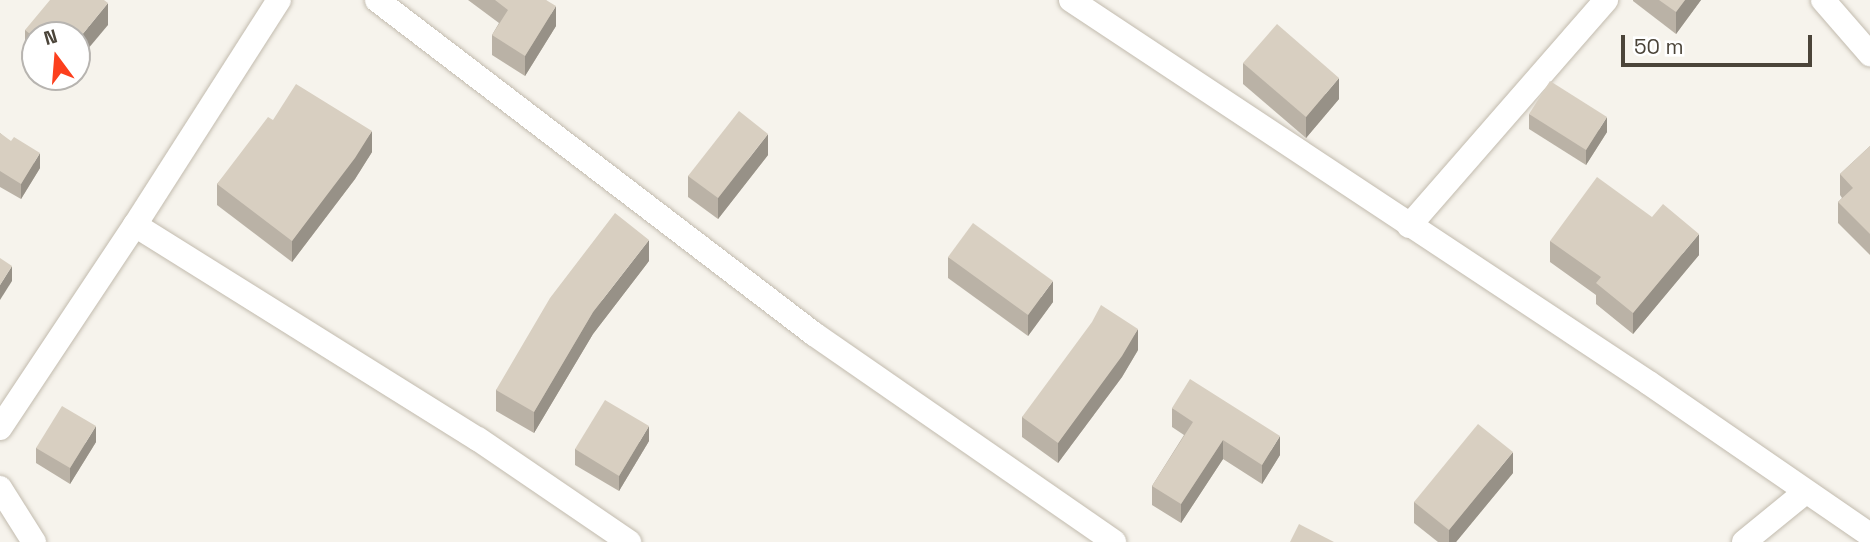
<!DOCTYPE html>
<style>
body{margin:0}
#map{position:relative;width:1870px;height:542px;overflow:hidden;background:#f6f3ec;font-family:"Space Grotesk",sans-serif}
div>[style]{position:absolute}
[style*='--x']{left:calc(var(--x)*1px);top:calc(var(--y)*1px);width:calc(var(--w)*1px);rotate:calc(var(--a)*1deg)}
.roads{filter:drop-shadow(0 0 2px #c2bbae) drop-shadow(0 0 2px #c2bbae)}
.street>*{height:24px;margin:-12px;padding:0 12px;transform-origin:12px;border-radius:12px;background:#fff}
.wall>*{inset:0;background:#bab2a6}
.shaded-wall>*{inset:0;background:#979187}
.building>*{inset:0;background:#d8cfc1}
span{translate:-50% -50%;white-space:nowrap;text-align:center;line-height:1.15;-webkit-text-stroke:6px #fff;paint-order:stroke}
.north{position:absolute;left:21px;top:21px;width:70px;height:70px;box-sizing:border-box;background:#fff;border:2px solid #b7b4b0;border-radius:50%;rotate:344deg;font-size:19px;font-weight:700;line-height:28px;text-align:center;color:#4b4439}
.north::after{content:'';display:block;margin:auto;width:24px;height:32px;background:#fc3f1d;clip-path:polygon(50% 0,100% 100%,50% 72%,0 100%)}
.scale{position:absolute;left:1621px;top:35px;width:191px;height:32px;box-sizing:border-box;border:4px solid #4b4439;border-top:0;padding-left:9px;font-size:21px;line-height:24px;white-space:nowrap;color:#4b4439;-webkit-text-stroke:5px #fff;paint-order:stroke}
</style>
<div id="map">
<div class="roads">
<div class="street">
<i style="--x:377;--y:0;--w:550;--a:37.39"></i>
<i style="--x:814;--y:334;--w:365;--a:34.7"></i>
<i style="--x:1071;--y:0;--w:693;--a:33.53"></i>
<i style="--x:1649;--y:383;--w:268;--a:34.5"></i>
<i style="--x:1823;--y:0;--w:72;--a:49"></i>
<i style="--x:135;--y:225;--w:404;--a:32"></i>
<i style="--x:478;--y:439;--w:183;--a:34.3"></i>
<i style="--x:1409;--y:226;--w:300;--a:-48.9"></i>
<i style="--x:0;--y:428;--w:244;--a:-56.4"></i>
<i style="--x:135;--y:225;--w:267;--a:-57.4"></i>
<i style="--x:0;--y:488;--w:64;--a:57.8"></i>
<i style="--x:1744;--y:542;--w:77;--a:-39.2"></i>
</div>
</div>
<div class="wall">
<i style="clip-path:polygon(468px 0,546px 0,556px 26px,525px 76px,492px 55px,492px 35px,499px 23px)"></i>
<i style="clip-path:polygon(1633px 0,1701px 0,1676px 34px,1633px 1px)"></i>
<i style="clip-path:polygon(108px 25px,35px 35px,35px 60px,25px 52px,25px 30px)"></i>
<i style="clip-path:polygon(1243px 63px,1339px 99px,1306px 138px,1243px 84px)"></i>
<i style="clip-path:polygon(1529px 114px,1607px 132px,1586px 165px,1529px 129px)"></i>
<i style="clip-path:polygon(273px 120px,372px 152px,355px 179px,292px 262px,217px 205px,217px 184px)"></i>
<i style="clip-path:polygon(0 133px,40px 168px,21px 199px,0 187px)"></i>
<i style="clip-path:polygon(1870px 146px,1870px 255px,1838px 223px,1838px 202px,1842px 198px,1840px 195px,1840px 174px)"></i>
<i style="clip-path:polygon(768px 155px,718px 219px,688px 197px,688px 176px)"></i>
<i style="clip-path:polygon(1550px 241px,1699px 255px,1633px 334px,1596px 304px,1596px 295px,1550px 262px)"></i>
<i style="clip-path:polygon(948px 257px,1053px 302px,1028px 336px,948px 278px)"></i>
<i style="clip-path:polygon(649px 261px,593px 334px,534px 433px,496px 411px,496px 390px)"></i>
<i style="clip-path:polygon(1138px 350px,1122px 377px,1058px 463px,1022px 437px,1022px 417px)"></i>
<i style="clip-path:polygon(1172px 408px,1280px 455px,1262px 484px,1223px 459px,1181px 523px,1152px 505px,1152px 486px,1184px 435px,1172px 427px)"></i>
<i style="clip-path:polygon(649px 441px,619px 491px,575px 465px,575px 449px)"></i>
<i style="clip-path:polygon(96px 442px,70px 484px,36px 463px,36px 448px)"></i>
<i style="clip-path:polygon(1513px 473px,1456px 542px,1438px 542px,1414px 523px,1414px 502px)"></i>
</div>
<div class="shaded-wall">
<i style="clip-path:polygon(1685px 0,1701px 0,1676px 34px,1676px 12px)"></i>
<i style="clip-path:polygon(108px 3px,108px 25px,77px 62px,77px 41px)"></i>
<i style="clip-path:polygon(556px 6px,556px 26px,525px 76px,525px 56px)"></i>
<i style="clip-path:polygon(1339px 78px,1339px 99px,1306px 138px,1306px 117px)"></i>
<i style="clip-path:polygon(1607px 117px,1607px 132px,1586px 165px,1586px 150px)"></i>
<i style="clip-path:polygon(372px 131px,372px 152px,355px 179px,292px 262px,292px 241px)"></i>
<i style="clip-path:polygon(768px 134px,768px 155px,718px 219px,718px 198px)"></i>
<i style="clip-path:polygon(40px 153px,40px 168px,21px 199px,21px 184px)"></i>
<i style="clip-path:polygon(1699px 234px,1699px 255px,1633px 334px,1633px 313px)"></i>
<i style="clip-path:polygon(649px 240px,649px 261px,593px 334px,534px 433px,534px 412px,593px 312px)"></i>
<i style="clip-path:polygon(12px 266px,12px 281px,0 300px,0 285px)"></i>
<i style="clip-path:polygon(1053px 281px,1053px 302px,1028px 336px,1028px 315px)"></i>
<i style="clip-path:polygon(1138px 329px,1138px 350px,1122px 377px,1058px 463px,1058px 443px)"></i>
<i style="clip-path:polygon(96px 426px,96px 442px,70px 484px,70px 468px)"></i>
<i style="clip-path:polygon(649px 426px,649px 441px,619px 491px,619px 476px)"></i>
<i style="clip-path:polygon(1280px 436px,1280px 455px,1262px 484px,1262px 465px)"></i>
<i style="clip-path:polygon(1223px 440px,1223px 459px,1181px 523px,1181px 504px)"></i>
<i style="clip-path:polygon(1513px 452px,1513px 473px,1456px 542px,1449px 542px,1449px 530px)"></i>
</div>
<div class="building">
<i style="clip-path:polygon(50px 0,104px 0,108px 3px,77px 41px,77px 35px,35px 35px,35px 38px,25px 30px)"></i>
<i style="clip-path:polygon(495px 0,546px 0,556px 6px,525px 56px,492px 35px,508px 10px)"></i>
<i style="clip-path:polygon(1659px 0,1685px 0,1676px 12px)"></i>
<i style="clip-path:polygon(1277px 24px,1339px 78px,1306px 117px,1243px 63px)"></i>
<i style="clip-path:polygon(1550px 81px,1607px 117px,1586px 150px,1529px 114px)"></i>
<i style="clip-path:polygon(296px 84px,372px 131px,355px 158px,292px 241px,217px 184px,268px 117px,273px 120px)"></i>
<i style="clip-path:polygon(739px 111px,768px 134px,718px 198px,688px 176px)"></i>
<i style="clip-path:polygon(0 133px,11px 141px,14px 137px,40px 153px,21px 184px,0 171px)"></i>
<i style="clip-path:polygon(1870px 146px,1870px 234px,1838px 202px,1853px 188px,1840px 174px)"></i>
<i style="clip-path:polygon(1597px 177px,1652px 217px,1663px 204px,1699px 234px,1633px 313px,1596px 283px,1601px 277px,1550px 241px)"></i>
<i style="clip-path:polygon(615px 213px,649px 240px,593px 312px,534px 412px,496px 390px,550px 298px)"></i>
<i style="clip-path:polygon(973px 223px,1053px 281px,1028px 315px,948px 257px)"></i>
<i style="clip-path:polygon(0 258px,12px 266px,0 285px)"></i>
<i style="clip-path:polygon(1101px 305px,1138px 329px,1122px 356px,1058px 443px,1022px 417px,1092px 322px)"></i>
<i style="clip-path:polygon(1190px 379px,1280px 436px,1262px 465px,1223px 440px,1181px 504px,1152px 486px,1193px 422px,1172px 408px)"></i>
<i style="clip-path:polygon(605px 400px,649px 426px,619px 476px,575px 449px)"></i>
<i style="clip-path:polygon(62px 406px,96px 426px,70px 468px,36px 448px)"></i>
<i style="clip-path:polygon(1478px 424px,1513px 452px,1449px 530px,1414px 502px)"></i>
<i style="clip-path:polygon(1299px 524px,1334px 542px,1290px 542px)"></i>
</div>
<div class="north">N</div>
<div class="scale">50 m</div>
</div>
